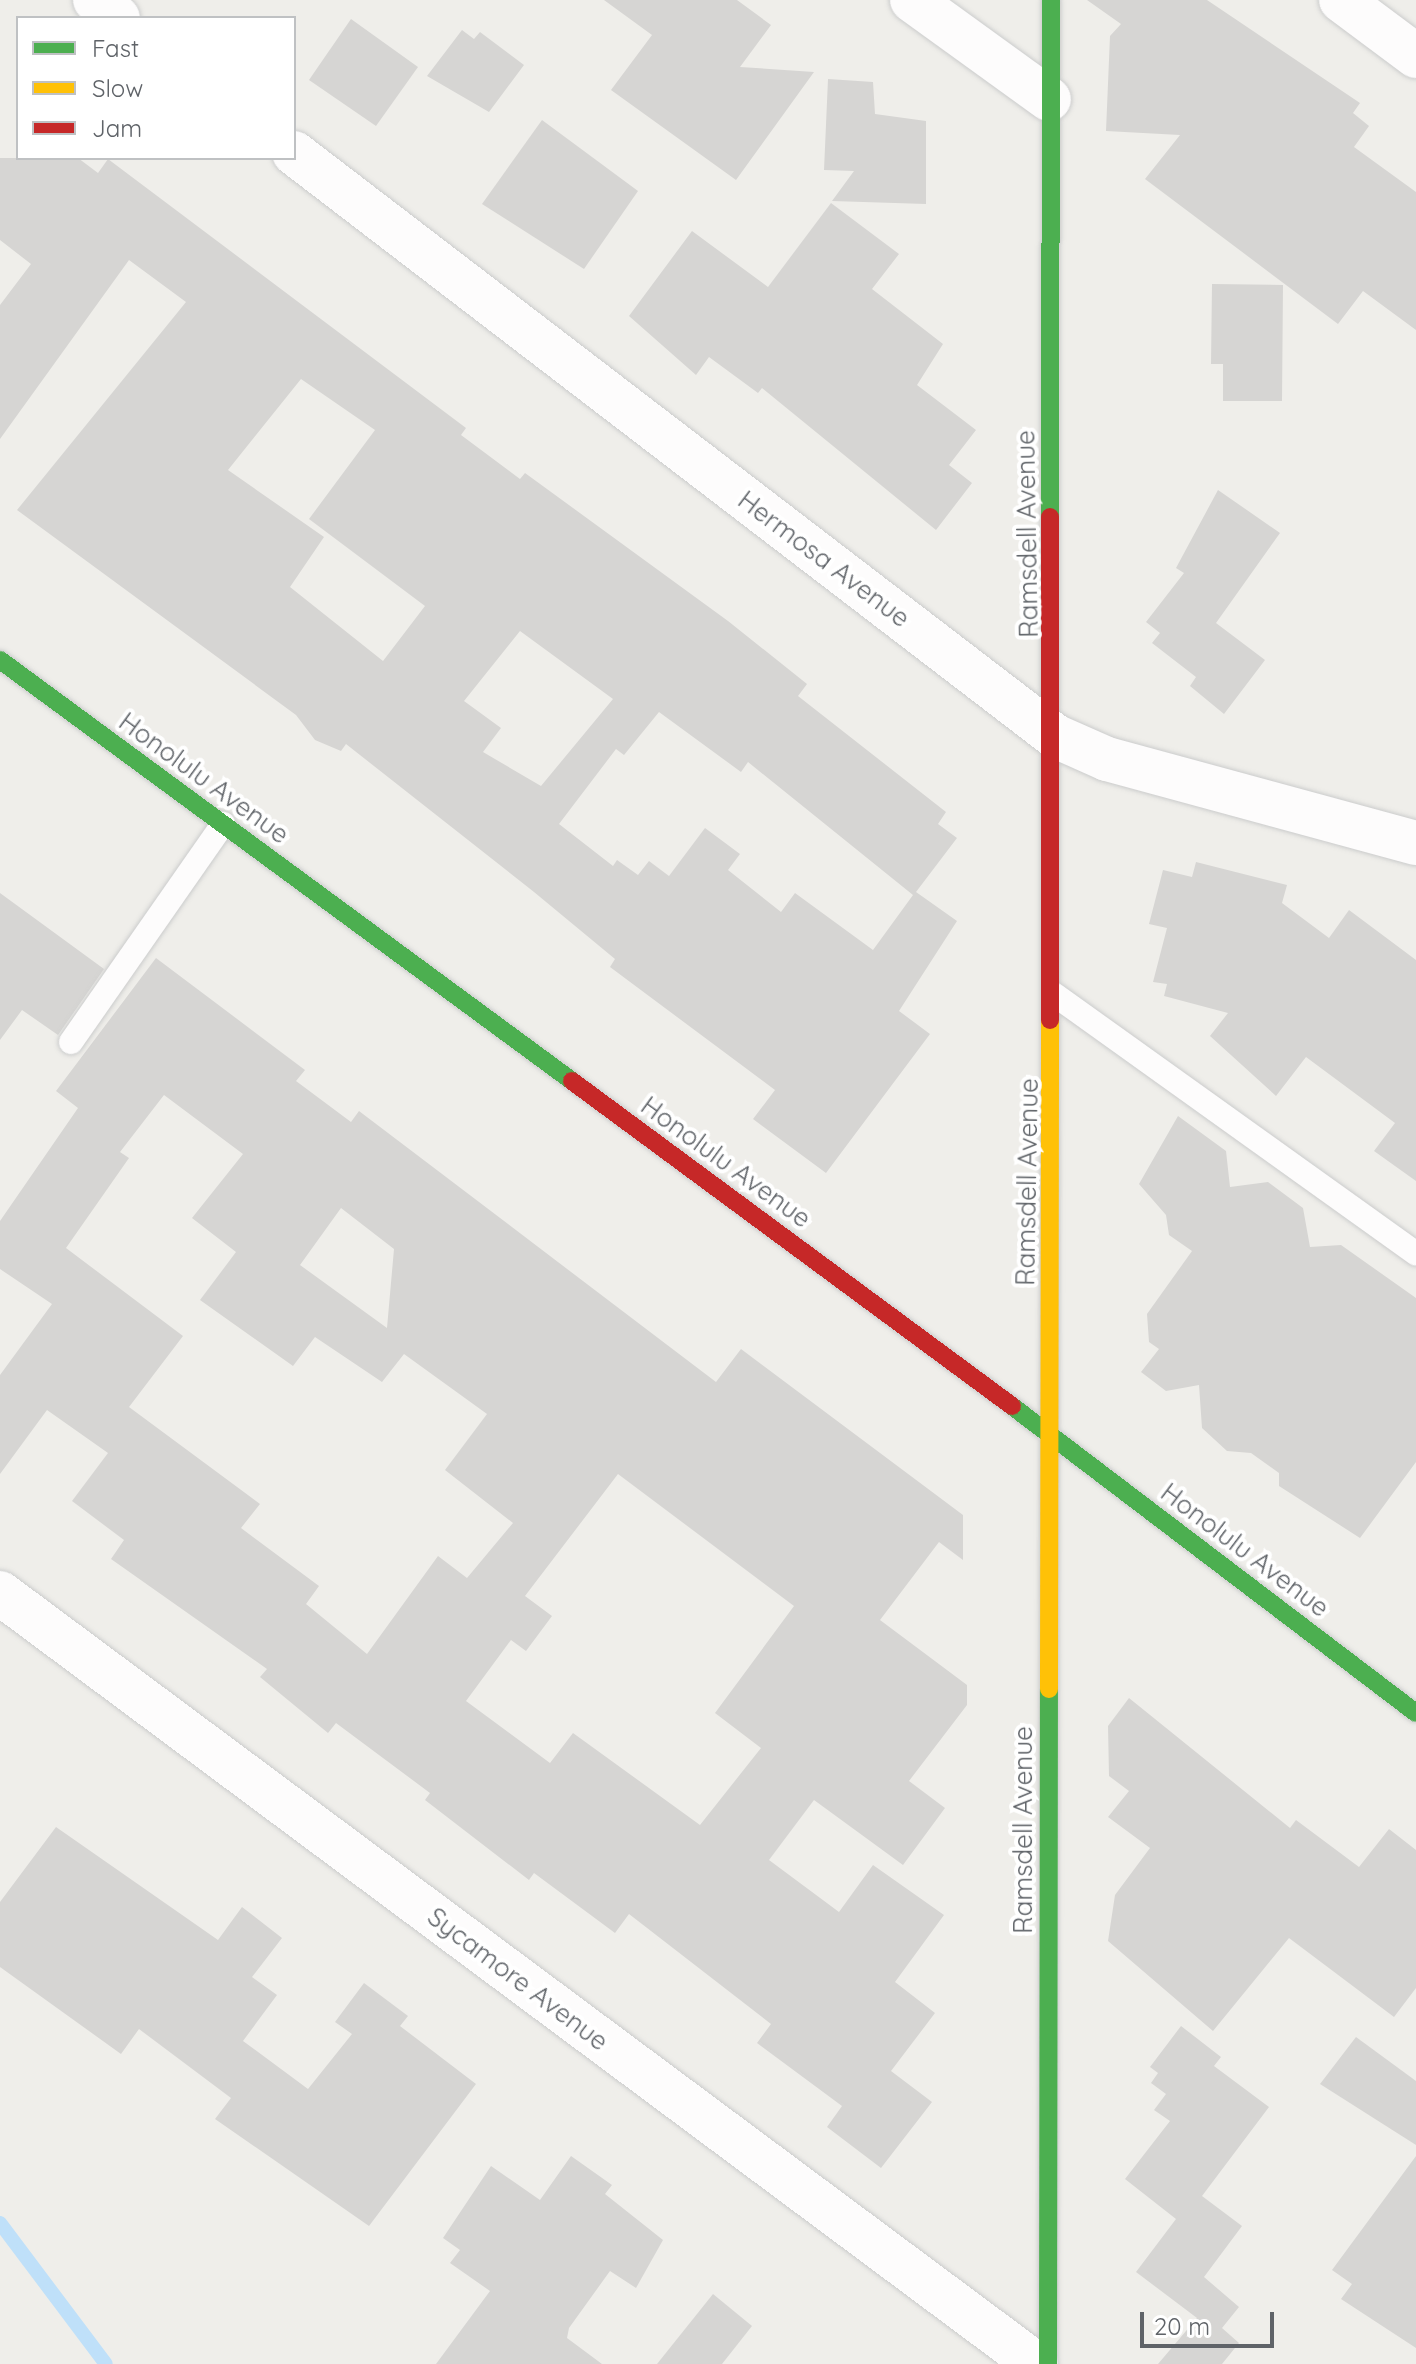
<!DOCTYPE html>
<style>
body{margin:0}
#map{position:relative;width:1416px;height:2364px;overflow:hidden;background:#efeeea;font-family:Quicksand,sans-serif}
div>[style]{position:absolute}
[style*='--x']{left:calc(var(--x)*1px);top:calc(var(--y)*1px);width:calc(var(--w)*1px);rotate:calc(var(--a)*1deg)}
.stream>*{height:14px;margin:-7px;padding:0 7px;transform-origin:7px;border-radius:7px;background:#bfe0f9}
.building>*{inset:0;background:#d6d5d3}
.roads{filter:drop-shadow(0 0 2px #cbcccc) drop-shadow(0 0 2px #cbcccc)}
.lane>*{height:24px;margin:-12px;padding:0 12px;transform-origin:12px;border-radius:12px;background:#fdfcfc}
.street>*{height:44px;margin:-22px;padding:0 22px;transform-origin:22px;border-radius:22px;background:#fdfcfc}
.fast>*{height:18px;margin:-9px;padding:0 9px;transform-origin:9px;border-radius:9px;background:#4caf50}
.slow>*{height:18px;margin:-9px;padding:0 9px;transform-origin:9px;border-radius:9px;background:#ffc107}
.jam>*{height:18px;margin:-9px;padding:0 9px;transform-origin:9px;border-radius:9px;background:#c62828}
span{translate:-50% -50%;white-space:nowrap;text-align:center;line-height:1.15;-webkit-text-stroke:8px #fff;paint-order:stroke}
.street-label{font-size:26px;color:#5f6368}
.legend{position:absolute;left:16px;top:16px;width:280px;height:144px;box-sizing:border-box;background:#fff;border:2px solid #bfc1c3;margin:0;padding:10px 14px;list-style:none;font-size:24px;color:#5f6368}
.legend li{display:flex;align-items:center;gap:16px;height:40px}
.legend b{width:40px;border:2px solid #bfc1c3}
.scale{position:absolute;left:1140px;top:2312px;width:134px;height:36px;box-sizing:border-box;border:4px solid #5f6368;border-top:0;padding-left:10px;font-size:24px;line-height:28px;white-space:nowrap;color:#5f6368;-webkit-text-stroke:6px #fff;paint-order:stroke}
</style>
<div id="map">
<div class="stream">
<i style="--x:0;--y:2223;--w:176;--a:53.1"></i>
</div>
<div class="building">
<i style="clip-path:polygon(604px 0,737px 0,771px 25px,740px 67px,814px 72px,736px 180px,611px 90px,652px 35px)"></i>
<i style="clip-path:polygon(1087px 0,1207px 0,1360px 103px,1353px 113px,1369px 126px,1354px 147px,1416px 192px,1416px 330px,1363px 291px,1338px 324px,1145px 179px,1180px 135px,1106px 131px,1110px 36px,1121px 24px)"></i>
<i style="clip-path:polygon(351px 19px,418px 67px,376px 126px,309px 80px)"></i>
<i style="clip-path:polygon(462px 30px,474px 39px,480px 32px,524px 65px,489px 112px,427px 76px)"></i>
<i style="clip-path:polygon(828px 79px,873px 82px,875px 114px,926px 121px,926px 204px,832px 201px,854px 171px,824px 170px)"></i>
<i style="clip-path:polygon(542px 120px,638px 191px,584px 269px,482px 204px)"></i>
<i style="clip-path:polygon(evenodd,0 158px,78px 158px,98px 173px,108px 159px,466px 428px,461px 435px,520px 479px,525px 473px,728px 621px,807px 684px,798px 696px,946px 812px,938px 824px,957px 838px,916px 892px,957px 921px,899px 1011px,930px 1034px,826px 1173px,753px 1119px,775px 1090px,610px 967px,615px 959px,534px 892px,346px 744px,341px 751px,315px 740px,296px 715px,17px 510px,186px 302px,129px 260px,0 439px,0 305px,31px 264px,0 240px,0 158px,301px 379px,375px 430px,309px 519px,425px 606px,383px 661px,290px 587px,324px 537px,228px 470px,301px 379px,0 158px,520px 631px,613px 699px,541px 786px,483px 752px,501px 728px,464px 701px,520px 631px,0 158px,659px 712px,741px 772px,748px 762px,913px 895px,873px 950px,795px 893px,781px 912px,728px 870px,740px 854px,705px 828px,669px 876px,649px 861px,638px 875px,617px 860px,613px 866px,559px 824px,616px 749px,624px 755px,659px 712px)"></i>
<i style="clip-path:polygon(831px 203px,899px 254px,872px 289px,943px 344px,917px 385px,976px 430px,949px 465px,972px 483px,936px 530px,762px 388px,758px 393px,709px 357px,696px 375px,629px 316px,692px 231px,768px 287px)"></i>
<i style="clip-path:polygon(1212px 284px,1283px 285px,1282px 401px,1223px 401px,1223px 364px,1211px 364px)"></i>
<i style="clip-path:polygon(1218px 490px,1280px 533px,1216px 623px,1265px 660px,1224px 714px,1190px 686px,1196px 677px,1152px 643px,1160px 633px,1146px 622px,1184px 573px,1176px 568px)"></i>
<i style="clip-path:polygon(1196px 862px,1287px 885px,1282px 903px,1329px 938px,1349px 910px,1416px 960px,1416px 1181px,1374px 1151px,1395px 1123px,1306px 1057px,1276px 1096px,1210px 1036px,1228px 1013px,1164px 996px,1167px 984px,1153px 982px,1167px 928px,1149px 924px,1163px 870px,1192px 877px)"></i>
<i style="clip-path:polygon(0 893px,104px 969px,58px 1035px,22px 1010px,0 1040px)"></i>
<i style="clip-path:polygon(evenodd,156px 958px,305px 1070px,296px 1081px,351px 1122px,359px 1111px,716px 1382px,741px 1349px,963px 1515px,963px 1560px,939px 1542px,880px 1620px,967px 1685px,967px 1705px,909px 1781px,945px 1808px,903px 1865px,814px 1800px,769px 1860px,839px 1912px,873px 1865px,944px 1915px,895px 1982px,935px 2013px,891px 2071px,932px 2102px,881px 2168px,827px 2127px,842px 2106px,757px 2043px,771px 2024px,629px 1914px,615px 1933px,534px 1873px,529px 1880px,425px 1800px,430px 1793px,336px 1723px,328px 1733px,260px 1677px,267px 1669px,111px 1559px,124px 1540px,72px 1501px,108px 1453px,47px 1410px,0 1474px,0 1375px,52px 1304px,0 1269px,0 1221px,78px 1108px,56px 1091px,156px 958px,164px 1095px,243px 1154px,192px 1218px,236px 1252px,200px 1300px,293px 1366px,315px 1337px,382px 1382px,404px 1354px,487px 1414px,445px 1470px,513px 1523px,467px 1578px,438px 1556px,367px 1654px,306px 1604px,319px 1586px,241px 1528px,260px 1504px,129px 1407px,183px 1336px,66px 1248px,129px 1158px,120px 1152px,164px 1095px,156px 958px,341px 1208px,394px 1249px,387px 1328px,300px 1265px,341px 1208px,156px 958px,618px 1474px,794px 1606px,715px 1713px,761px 1748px,700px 1825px,573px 1733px,550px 1763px,466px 1701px,511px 1640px,526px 1651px,552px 1616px,525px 1596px,618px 1474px)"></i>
<i style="clip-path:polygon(1178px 1116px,1226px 1151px,1230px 1187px,1268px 1182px,1303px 1208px,1310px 1247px,1341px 1245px,1416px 1298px,1416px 1462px,1360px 1538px,1279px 1486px,1279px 1473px,1251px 1453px,1227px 1451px,1202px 1428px,1199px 1385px,1166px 1391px,1141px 1372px,1159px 1349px,1149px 1342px,1147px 1314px,1192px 1251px,1169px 1235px,1166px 1215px,1139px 1184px)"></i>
<i style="clip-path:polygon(1129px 1698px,1290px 1828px,1296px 1820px,1359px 1867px,1389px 1829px,1416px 1850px,1416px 1988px,1394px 2017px,1289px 1938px,1213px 2031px,1108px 1941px,1115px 1895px,1150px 1848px,1108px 1817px,1129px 1791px,1109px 1776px,1108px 1726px)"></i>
<i style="clip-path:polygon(56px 1827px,218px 1940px,242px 1907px,282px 1938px,252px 1977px,277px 1995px,243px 2041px,308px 2089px,352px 2034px,335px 2022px,364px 1983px,408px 2016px,400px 2026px,476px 2084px,369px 2226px,215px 2119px,231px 2098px,139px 2029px,121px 2054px,0 1967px,0 1902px)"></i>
<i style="clip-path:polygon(1181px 2026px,1221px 2057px,1214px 2066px,1269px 2107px,1202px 2196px,1242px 2226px,1204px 2277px,1239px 2307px,1222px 2328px,1239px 2343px,1222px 2364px,1158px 2364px,1197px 2318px,1136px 2272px,1176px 2219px,1125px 2179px,1170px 2121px,1154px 2110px,1166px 2094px,1151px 2083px,1158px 2073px,1150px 2067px)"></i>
<i style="clip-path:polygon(1356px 2037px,1416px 2081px,1416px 2145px,1320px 2084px)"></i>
<i style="clip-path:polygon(571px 2156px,612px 2185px,605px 2194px,663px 2240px,636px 2288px,610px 2271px,569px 2328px,567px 2338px,602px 2364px,436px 2364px,490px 2291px,450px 2263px,460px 2250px,443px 2238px,491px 2166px,540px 2200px)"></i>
<i style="clip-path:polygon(1416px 2156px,1416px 2348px,1341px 2299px,1352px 2284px,1332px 2270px)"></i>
<i style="clip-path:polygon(713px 2294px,752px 2326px,722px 2364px,657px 2364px)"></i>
</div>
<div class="roads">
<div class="lane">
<i style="--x:1055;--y:995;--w:444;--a:35.6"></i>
<i style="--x:71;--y:1042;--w:266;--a:-55.1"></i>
</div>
<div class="street">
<i style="--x:95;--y:0;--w:29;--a:38"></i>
<i style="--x:912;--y:0;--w:169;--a:35.9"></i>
<i style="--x:1341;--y:0;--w:94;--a:36.7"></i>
<i style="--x:294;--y:153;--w:959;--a:37.46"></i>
<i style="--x:1055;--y:736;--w:57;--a:23.9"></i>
<i style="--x:1107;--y:759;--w:320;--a:15.2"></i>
<i style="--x:0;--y:1593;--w:1291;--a:36.66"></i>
</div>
<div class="fast">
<i style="--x:1050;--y:517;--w:517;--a:-89.89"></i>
<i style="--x:0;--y:660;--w:710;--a:36.35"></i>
<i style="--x:1012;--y:1406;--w:507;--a:37.23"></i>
<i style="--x:1048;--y:2364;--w:675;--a:-89.92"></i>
</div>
<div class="slow">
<i style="--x:1049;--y:1689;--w:669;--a:-89.91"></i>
</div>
<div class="jam">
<i style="--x:1050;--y:1020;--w:503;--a:-90"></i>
<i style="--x:572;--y:1081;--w:547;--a:36.45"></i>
</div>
</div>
<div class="street-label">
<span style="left:1027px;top:534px;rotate:-91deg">Ramsdell Avenue</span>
<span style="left:824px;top:559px;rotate:37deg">Hermosa Avenue</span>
<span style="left:204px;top:778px;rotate:36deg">Honolulu Avenue</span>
<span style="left:726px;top:1162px;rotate:36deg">Honolulu Avenue</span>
<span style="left:1027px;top:1182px;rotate:-89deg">Ramsdell Avenue</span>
<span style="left:1245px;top:1550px;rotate:37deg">Honolulu Avenue</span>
<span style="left:1023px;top:1830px;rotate:-90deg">Ramsdell Avenue</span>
<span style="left:518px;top:1979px;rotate:37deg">Sycamore Avenue</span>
</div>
<ul class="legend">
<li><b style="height:10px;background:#4caf50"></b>Fast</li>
<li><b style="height:10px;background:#ffc107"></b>Slow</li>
<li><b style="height:10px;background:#c62828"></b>Jam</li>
</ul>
<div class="scale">20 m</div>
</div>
